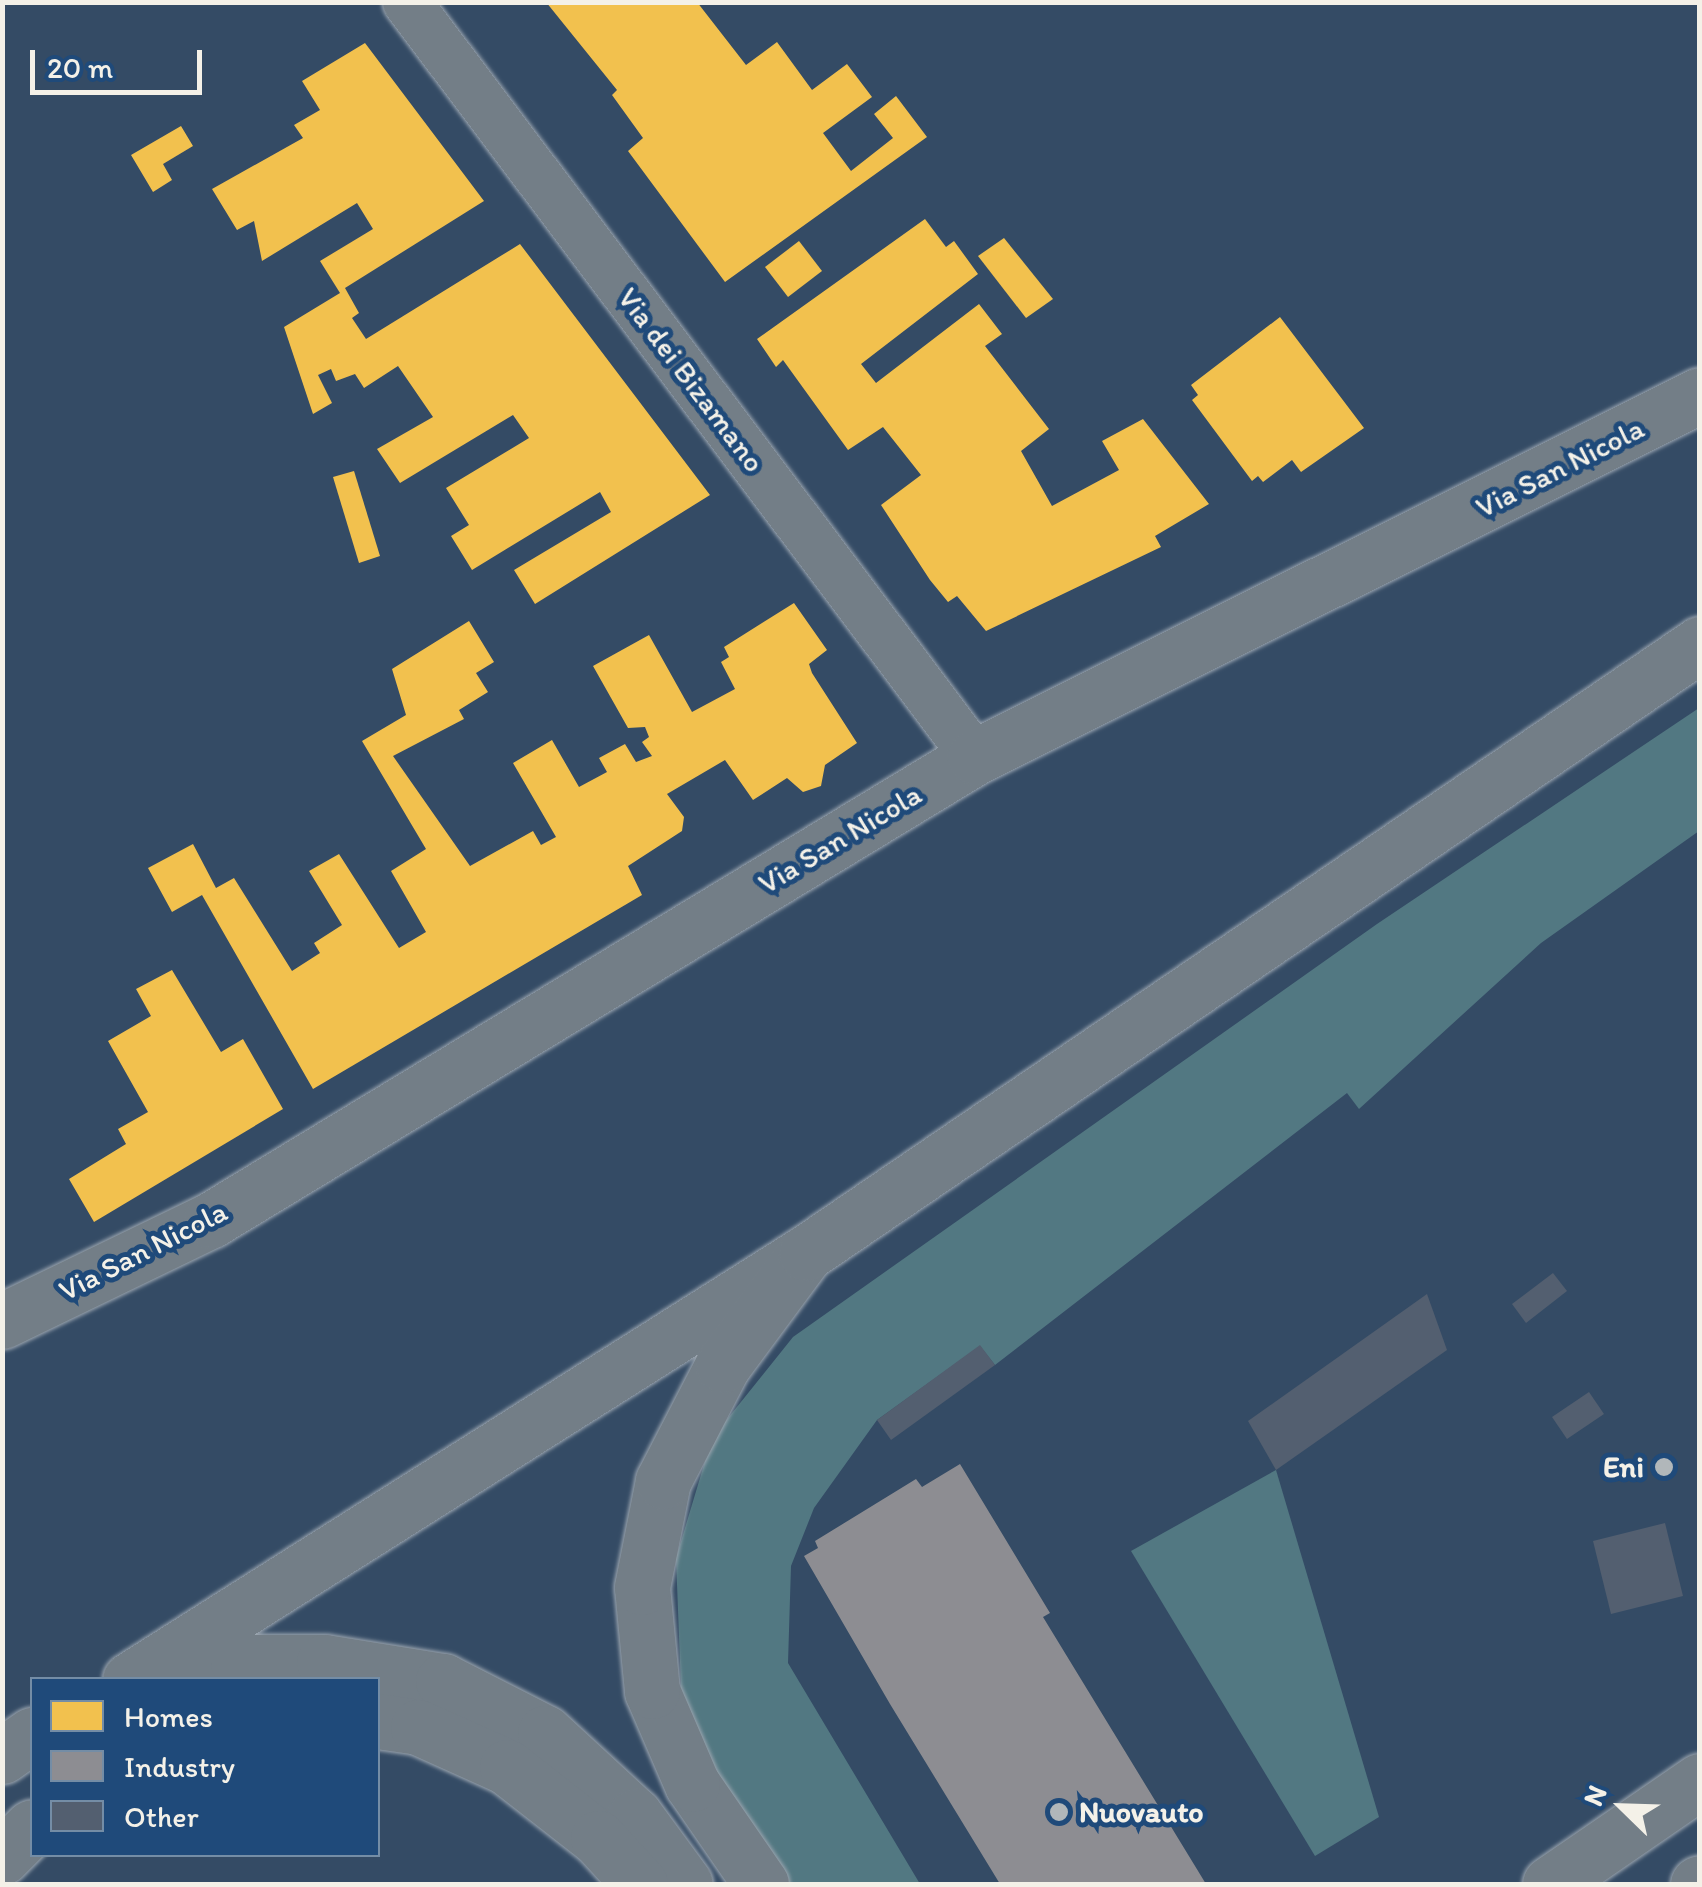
<!DOCTYPE html>
<style>
body{margin:0}
#map{position:relative;width:1702px;height:1887px;overflow:hidden;background:#344b65;font-family:Itim,sans-serif}
div>[style]{position:absolute}
[style*='--x']{left:calc(var(--x)*1px);top:calc(var(--y)*1px);width:calc(var(--w)*1px);rotate:calc(var(--a)*1deg)}
.green>*{inset:0;background:#527882}
.homes>*{inset:0;background:#f2c14e}
.industry>*{inset:0;background:#8d8d92}
.building>*{inset:0;background:#535f70}
.roads{filter:drop-shadow(0 0 2px #9ba5af) drop-shadow(0 0 2px #9ba5af)}
.minor>*{height:48px;margin:-24px;padding:0 24px;transform-origin:24px;border-radius:24px;background:#737e87}
.tertiary>*{height:55px;margin:-27.5px;padding:0 27.5px;transform-origin:27.5px;border-radius:27.5px;background:#737e87}
.secondary>*{height:55px;margin:-27.5px;padding:0 27.5px;transform-origin:27.5px;border-radius:27.5px;background:#737e87}
.trunk>*{height:55px;margin:-27.5px;padding:0 27.5px;transform-origin:27.5px;border-radius:27.5px;background:#737e87}
.dots>*{width:28px;height:28px;translate:-50% -50%;box-sizing:border-box;border:5px solid #1f4a7a;border-radius:50%}
span{translate:-50% -50%;white-space:nowrap;text-align:center;line-height:1.15;-webkit-text-stroke:10px #1f4a7a;paint-order:stroke}
.street-label{font-size:30px;color:#f4f1e8}
.poi-label{font-size:30px;color:#f4f1e8;font-weight:700}
.right{translate:-100% -50%;text-align:right}
.left{translate:0 -50%;text-align:left}
.frame{position:absolute;inset:0;border:5px solid #f4f1e8;pointer-events:none}
.legend{position:absolute;left:30px;top:1677px;width:350px;height:180px;box-sizing:border-box;background:#1f4a7a;border:2px solid #748da6;margin:0;padding:12px 18px;list-style:none;font-size:30px;color:#f4f1e8}
.legend li{display:flex;align-items:center;gap:20px;height:50px}
.legend b{width:50px;border:2px solid #748da6}
.north{position:absolute;left:1572px;top:1757px;width:100px;height:100px;-webkit-text-stroke:8px #1f4a7a;paint-order:stroke;rotate:293deg;font-size:28px;font-weight:700;line-height:40px;text-align:center;color:#f4f1e8}
.north::after{content:'';display:block;margin:auto;width:35px;height:45px;background:#f4f1e8;clip-path:polygon(50% 0,100% 100%,50% 72%,0 100%)}
.scale{position:absolute;left:30px;top:50px;width:172px;height:45px;box-sizing:border-box;border:5px solid #f4f1e8;border-top:0;padding-left:12px;font-size:30px;line-height:35px;white-space:nowrap;color:#f4f1e8;-webkit-text-stroke:8px #1f4a7a;paint-order:stroke}
</style>
<div id="map">
<div class="green">
<i style="clip-path:polygon(1699px 708px,1699px 831px,1541px 943px,1359px 1109px,1347px 1093px,995px 1365px,980px 1346px,877px 1420px,814px 1508px,791px 1566px,788px 1663px,920px 1884px,780px 1884px,709px 1785px,681px 1688px,676px 1558px,712px 1438px,793px 1337px,1377px 924px)"></i>
<i style="clip-path:polygon(1276px 1470px,1379px 1817px,1315px 1856px,1131px 1551px)"></i>
</div>
<div class="homes">
<i style="clip-path:polygon(546px 2px,697px 2px,746px 65px,777px 42px,812px 90px,847px 64px,872px 97px,823px 133px,851px 171px,893px 138px,874px 114px,896px 96px,927px 137px,725px 282px,628px 151px,643px 138px,612px 95px,617px 90px)"></i>
<i style="clip-path:polygon(365px 43px,484px 201px,345px 288px,359px 313px,352px 318px,366px 339px,520px 244px,710px 495px,535px 604px,514px 570px,611px 512px,600px 492px,472px 570px,451px 536px,469px 525px,446px 488px,529px 438px,513px 415px,400px 483px,377px 449px,433px 417px,398px 366px,364px 388px,355px 374px,336px 381px,331px 369px,318px 375px,332px 403px,313px 414px,284px 327px,340px 293px,320px 261px,373px 229px,357px 203px,262px 261px,254px 221px,237px 230px,212px 189px,303px 138px,294px 125px,320px 110px,302px 81px)"></i>
<i style="clip-path:polygon(181px 126px,193px 146px,163px 164px,172px 180px,153px 192px,131px 155px)"></i>
<i style="clip-path:polygon(925px 219px,946px 247px,954px 241px,978px 274px,861px 364px,876px 383px,979px 304px,1002px 334px,985px 346px,1049px 429px,1021px 451px,1052px 506px,1119px 470px,1102px 441px,1143px 419px,1209px 504px,1155px 536px,1161px 547px,986px 631px,957px 596px,948px 602px,930px 580px,881px 505px,921px 475px,883px 427px,848px 450px,783px 360px,776px 367px,757px 339px)"></i>
<i style="clip-path:polygon(1004px 238px,1053px 299px,1026px 318px,978px 256px)"></i>
<i style="clip-path:polygon(799px 241px,822px 271px,788px 297px,765px 267px)"></i>
<i style="clip-path:polygon(1280px 317px,1364px 428px,1301px 472px,1292px 460px,1263px 482px,1258px 476px,1252px 481px,1192px 400px,1198px 395px,1191px 385px)"></i>
<i style="clip-path:polygon(354px 471px,380px 556px,359px 563px,333px 477px)"></i>
<i style="clip-path:polygon(794px 603px,827px 650px,809px 664px,812px 673px,857px 743px,825px 765px,821px 786px,803px 792px,787px 778px,753px 800px,725px 760px,667px 794px,684px 817px,682px 831px,628px 866px,642px 895px,313px 1089px,202px 895px,172px 912px,148px 868px,193px 844px,216px 888px,234px 878px,292px 971px,320px 953px,314px 943px,342px 925px,309px 871px,339px 854px,399px 948px,426px 932px,391px 871px,426px 849px,362px 741px,406px 715px,392px 669px,469px 621px,494px 662px,476px 673px,488px 692px,459px 710px,464px 719px,393px 756px,470px 866px,533px 831px,541px 845px,556px 837px,513px 763px,552px 740px,579px 787px,607px 772px,599px 758px,625px 744px,636px 762px,652px 756px,642px 742px,649px 737px,645px 727px,628px 728px,593px 666px,649px 635px,692px 712px,735px 689px,721px 662px,729px 657px,724px 647px)"></i>
<i style="clip-path:polygon(172px 970px,221px 1052px,243px 1039px,283px 1109px,94px 1222px,69px 1179px,126px 1144px,118px 1129px,148px 1112px,108px 1041px,151px 1016px,136px 989px)"></i>
</div>
<div class="industry">
<i style="clip-path:polygon(960px 1464px,1050px 1613px,1043px 1617px,1206px 1884px,1000px 1884px,890px 1704px,804px 1556px,818px 1548px,815px 1541px,916px 1479px,922px 1487px)"></i>
</div>
<div class="building">
<i style="clip-path:polygon(1553px 1273px,1567px 1291px,1526px 1323px,1512px 1304px)"></i>
<i style="clip-path:polygon(1427px 1294px,1447px 1350px,1276px 1470px,1248px 1421px)"></i>
<i style="clip-path:polygon(980px 1345px,995px 1365px,891px 1440px,877px 1420px)"></i>
<i style="clip-path:polygon(1589px 1392px,1604px 1414px,1567px 1439px,1552px 1417px)"></i>
<i style="clip-path:polygon(1665px 1523px,1683px 1596px,1611px 1614px,1593px 1541px)"></i>
</div>
<div class="roads">
<div class="minor">
<i style="--x:407;--y:2;--w:945;--a:53.05"></i>
</div>
<div class="tertiary">
<i style="--x:2;--y:1321;--w:232;--a:-25.8"></i>
<i style="--x:211;--y:1220;--w:893;--a:-31.22"></i>
<i style="--x:975;--y:757;--w:810;--a:-26.53"></i>
<i style="--x:155;--y:1675;--w:84;--a:-8.9"></i>
<i style="--x:238;--y:1662;--w:86;--a:0"></i>
<i style="--x:324;--y:1662;--w:121;--a:9.1"></i>
<i style="--x:443;--y:1681;--w:114;--a:27"></i>
<i style="--x:545;--y:1733;--w:122;--a:42.7"></i>
<i style="--x:635;--y:1816;--w:84;--a:53.7"></i>
<i style="--x:130;--y:1680;--w:797;--a:-32.29"></i>
<i style="--x:2;--y:1756;--w:37;--a:-35"></i>
</div>
<div class="secondary">
<i style="--x:378;--y:1721;--w:40;--a:8.5"></i>
<i style="--x:418;--y:1727;--w:98;--a:24.2"></i>
<i style="--x:507;--y:1767;--w:115;--a:38"></i>
<i style="--x:598;--y:1838;--w:62;--a:47.6"></i>
<i style="--x:2;--y:1857;--w:42;--a:-45"></i>
<i style="--x:761;--y:1884;--w:121;--a:-124.6"></i>
<i style="--x:692;--y:1784;--w:101;--a:-113.3"></i>
<i style="--x:652;--y:1691;--w:104;--a:-95.5"></i>
<i style="--x:642;--y:1587;--w:108;--a:-78.8"></i>
<i style="--x:663;--y:1481;--w:131;--a:-62.7"></i>
<i style="--x:723;--y:1365;--w:139;--a:-53.5"></i>
<i style="--x:806;--y:1253;--w:1082;--a:-34.26"></i>
</div>
<div class="trunk">
<i style="--x:1550;--y:1884;--w:182;--a:-34.5"></i>
<i style="--x:1698;--y:1884;--w:2;--a:-27"></i>
</div>
</div>
<div class="dots">
<i style="left:1664px;top:1467px;background:#b1b7ba"></i>
<i style="left:1059px;top:1812px;background:#b1b7ba"></i>
</div>
<div class="street-label">
<span style="left:691px;top:380px;rotate:53deg">Via dei Bizamano</span>
<span style="left:1560px;top:468px;rotate:-27deg">Via San Nicola</span>
<span style="left:840px;top:839px;rotate:-31deg">Via San Nicola</span>
<span style="left:143px;top:1251px;rotate:-27deg">Via San Nicola</span>
</div>
<div class="poi-label">
<span class="right" style="left:1644px;top:1467px">Eni</span>
<span class="left" style="left:1079px;top:1812px">Nuovauto</span>
</div>
<div class="frame"></div>
<ul class="legend">
<li><b style="height:28px;background:#f2c14e"></b>Homes</li>
<li><b style="height:28px;background:#8d8d92"></b>Industry</li>
<li><b style="height:28px;background:#535f70"></b>Other</li>
</ul>
<div class="north">N</div>
<div class="scale">20 m</div>
</div>
